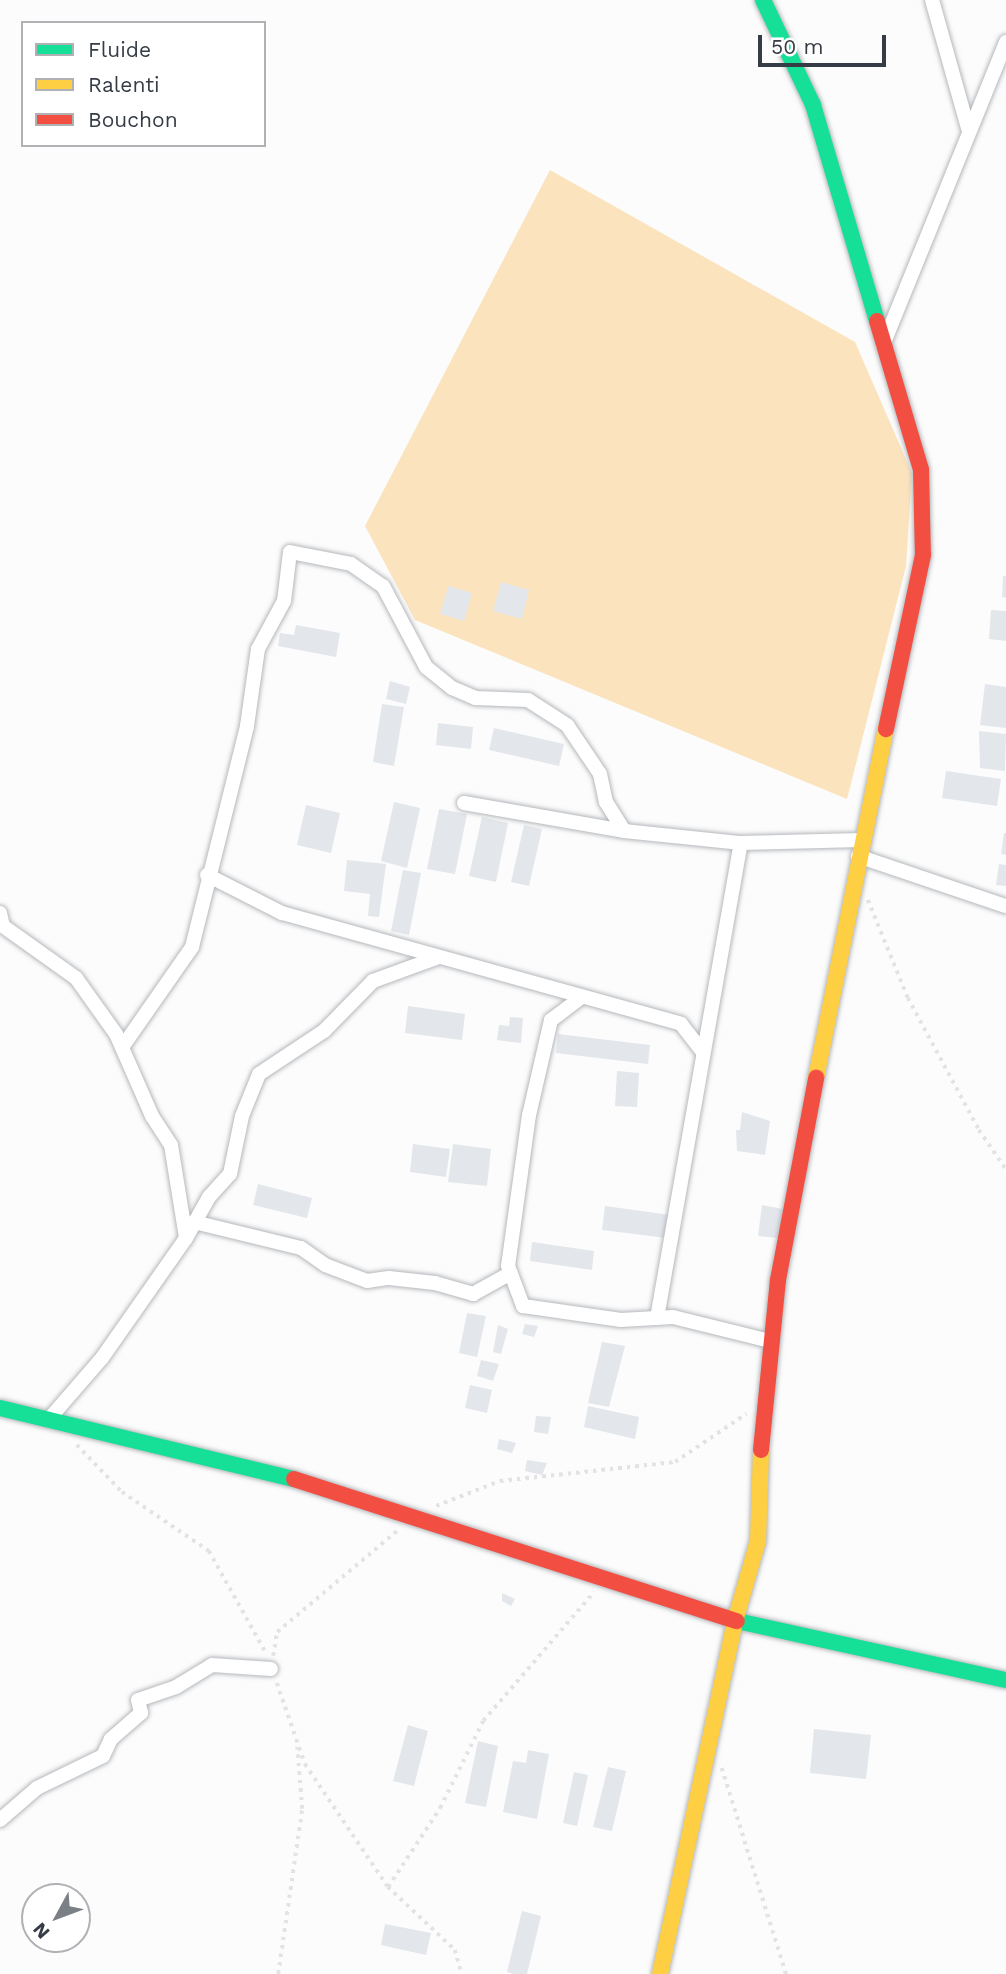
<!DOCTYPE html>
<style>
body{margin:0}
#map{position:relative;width:1006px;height:1974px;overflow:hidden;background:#fcfcfc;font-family:"Work Sans",sans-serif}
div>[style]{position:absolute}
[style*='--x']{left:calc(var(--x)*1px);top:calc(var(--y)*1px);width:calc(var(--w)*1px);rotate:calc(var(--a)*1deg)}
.green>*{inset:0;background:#fbe3bd}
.building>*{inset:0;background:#e3e6eb}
.path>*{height:3.5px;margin-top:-1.75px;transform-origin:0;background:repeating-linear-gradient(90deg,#e3e3e4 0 3.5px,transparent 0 8.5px)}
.roads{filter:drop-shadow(0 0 2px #b5b8bc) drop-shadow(0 0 2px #b5b8bc)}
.street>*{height:14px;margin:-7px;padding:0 7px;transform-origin:7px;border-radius:7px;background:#fff}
.fast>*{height:16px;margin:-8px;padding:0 8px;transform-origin:8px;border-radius:8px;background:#16e098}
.slow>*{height:16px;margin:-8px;padding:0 8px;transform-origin:8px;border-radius:8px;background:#ffcf43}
.jam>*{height:16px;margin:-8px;padding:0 8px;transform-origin:8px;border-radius:8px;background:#f24e42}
span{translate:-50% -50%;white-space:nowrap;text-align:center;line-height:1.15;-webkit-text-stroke:6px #fff;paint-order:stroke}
.legend{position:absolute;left:21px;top:21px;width:245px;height:126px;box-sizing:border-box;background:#fff;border:2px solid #afb1b5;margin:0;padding:9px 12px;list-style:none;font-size:21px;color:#363c46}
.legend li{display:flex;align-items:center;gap:14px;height:35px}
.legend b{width:35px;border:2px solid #afb1b5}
.north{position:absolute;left:21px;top:1883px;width:70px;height:70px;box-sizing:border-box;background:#fff;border:2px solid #afb1b5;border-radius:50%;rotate:229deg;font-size:19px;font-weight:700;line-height:28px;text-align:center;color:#363c46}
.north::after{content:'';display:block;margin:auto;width:24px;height:32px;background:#7b7f86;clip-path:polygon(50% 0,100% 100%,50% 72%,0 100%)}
.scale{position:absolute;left:758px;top:35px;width:128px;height:32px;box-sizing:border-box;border:4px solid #363c46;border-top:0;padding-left:9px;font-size:21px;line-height:24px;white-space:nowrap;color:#363c46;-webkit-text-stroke:5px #fff;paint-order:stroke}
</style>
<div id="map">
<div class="green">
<i style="clip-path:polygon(550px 170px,855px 342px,912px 473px,906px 566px,847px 799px,415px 620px,365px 526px)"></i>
</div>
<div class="building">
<i style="clip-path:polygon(1003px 576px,1006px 576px,1006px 598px,1002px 597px)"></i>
<i style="clip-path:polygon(501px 582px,529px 590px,522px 619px,493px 611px)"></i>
<i style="clip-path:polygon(448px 586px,472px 593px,464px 621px,440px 614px)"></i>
<i style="clip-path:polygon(991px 610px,1006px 611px,1006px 641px,989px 639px)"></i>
<i style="clip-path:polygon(296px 625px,340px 633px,336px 657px,278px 646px,280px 633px,294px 635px)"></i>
<i style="clip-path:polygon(390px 681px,410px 687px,406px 704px,386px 699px)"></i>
<i style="clip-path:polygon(985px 684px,1006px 687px,1006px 728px,980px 725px)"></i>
<i style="clip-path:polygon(382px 704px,404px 707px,394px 766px,373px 762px)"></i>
<i style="clip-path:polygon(438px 723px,473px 727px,471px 749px,436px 745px)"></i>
<i style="clip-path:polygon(494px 728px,564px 744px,559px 766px,489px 750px)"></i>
<i style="clip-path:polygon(979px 731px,1006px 734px,1005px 771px,980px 768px)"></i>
<i style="clip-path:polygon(946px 771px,1001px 779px,997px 806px,942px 798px)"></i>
<i style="clip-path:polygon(394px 802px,420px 808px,407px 868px,381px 861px)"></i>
<i style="clip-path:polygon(306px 805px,340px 813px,331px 853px,297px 845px)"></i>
<i style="clip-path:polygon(439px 809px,467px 814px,455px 874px,427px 869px)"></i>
<i style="clip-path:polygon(482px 817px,508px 823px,496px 882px,469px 876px)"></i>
<i style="clip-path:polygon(524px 825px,542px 829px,529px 886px,511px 882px)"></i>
<i style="clip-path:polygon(1004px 833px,1006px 833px,1006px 855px,1001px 854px)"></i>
<i style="clip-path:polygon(347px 860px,386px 864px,379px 917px,368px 916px,370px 894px,344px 891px)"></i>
<i style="clip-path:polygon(999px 864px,1006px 865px,1006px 886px,996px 885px)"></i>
<i style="clip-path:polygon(403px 870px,421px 873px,409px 935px,391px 931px)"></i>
<i style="clip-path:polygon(408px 1006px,465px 1014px,462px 1040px,405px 1033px)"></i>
<i style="clip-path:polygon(510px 1017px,523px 1018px,521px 1043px,497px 1040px,499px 1025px,509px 1026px)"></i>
<i style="clip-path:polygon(558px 1034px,650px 1045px,648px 1064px,556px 1053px)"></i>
<i style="clip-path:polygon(617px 1071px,639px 1073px,637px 1107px,615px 1106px)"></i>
<i style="clip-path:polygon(742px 1112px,770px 1121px,765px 1155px,737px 1151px,736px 1130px,740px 1130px)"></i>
<i style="clip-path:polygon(413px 1144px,450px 1149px,446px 1177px,410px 1172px)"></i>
<i style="clip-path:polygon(453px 1144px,491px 1149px,487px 1186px,448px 1182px)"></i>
<i style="clip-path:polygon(258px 1184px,312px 1198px,307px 1218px,253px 1205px)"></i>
<i style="clip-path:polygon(762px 1205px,783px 1209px,778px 1238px,758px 1236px)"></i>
<i style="clip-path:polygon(605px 1206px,670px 1215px,666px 1238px,602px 1230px)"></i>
<i style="clip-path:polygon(532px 1242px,594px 1251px,592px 1270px,530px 1261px)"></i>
<i style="clip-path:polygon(467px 1313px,486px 1316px,477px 1357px,459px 1353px)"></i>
<i style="clip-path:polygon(525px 1324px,538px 1326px,534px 1337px,522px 1334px)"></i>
<i style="clip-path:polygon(498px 1325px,508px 1329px,501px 1354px,493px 1352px)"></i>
<i style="clip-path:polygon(602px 1342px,625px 1346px,609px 1407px,588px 1403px)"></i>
<i style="clip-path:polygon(481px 1360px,499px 1364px,493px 1381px,477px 1376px)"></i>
<i style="clip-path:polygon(470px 1385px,492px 1390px,487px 1413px,465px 1408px)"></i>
<i style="clip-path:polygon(588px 1406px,639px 1417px,635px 1439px,584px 1427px)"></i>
<i style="clip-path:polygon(536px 1416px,551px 1417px,548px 1434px,534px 1432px)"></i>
<i style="clip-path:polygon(499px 1439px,516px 1443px,512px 1453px,497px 1449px)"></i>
<i style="clip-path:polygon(527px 1460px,547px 1463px,542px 1475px,525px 1471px)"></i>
<i style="clip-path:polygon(502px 1593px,515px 1599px,511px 1606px,502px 1601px)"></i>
<i style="clip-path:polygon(408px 1725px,428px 1731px,414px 1786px,393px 1781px)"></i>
<i style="clip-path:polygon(814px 1729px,871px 1735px,866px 1779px,810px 1773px)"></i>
<i style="clip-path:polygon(478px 1741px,498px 1746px,486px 1807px,465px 1803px)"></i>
<i style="clip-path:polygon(528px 1750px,549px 1754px,537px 1819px,503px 1812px,513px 1761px,526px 1763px)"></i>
<i style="clip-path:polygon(608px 1767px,626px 1771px,612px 1831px,593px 1827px)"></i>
<i style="clip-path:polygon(574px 1772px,588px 1775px,577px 1826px,563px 1823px)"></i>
<i style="clip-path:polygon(522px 1911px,541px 1916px,527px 1974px,514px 1974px,507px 1972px)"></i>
<i style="clip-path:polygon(385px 1924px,431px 1933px,426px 1955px,381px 1945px)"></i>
</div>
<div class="path">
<i style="--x:868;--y:900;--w:106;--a:67.8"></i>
<i style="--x:908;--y:998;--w:150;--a:61.7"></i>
<i style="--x:979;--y:1130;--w:47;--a:55.3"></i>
<i style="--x:77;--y:1445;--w:65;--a:46.2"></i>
<i style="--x:122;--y:1492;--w:105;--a:34.1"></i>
<i style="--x:209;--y:1551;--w:117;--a:60.8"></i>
<i style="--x:436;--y:1506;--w:69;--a:-21.3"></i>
<i style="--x:500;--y:1481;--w:176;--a:-6.2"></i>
<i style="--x:675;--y:1462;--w:86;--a:-34.1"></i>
<i style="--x:273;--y:1656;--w:24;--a:-81"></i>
<i style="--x:277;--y:1632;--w:157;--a:-40.1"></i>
<i style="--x:277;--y:1683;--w:86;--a:70.9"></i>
<i style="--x:305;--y:1764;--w:148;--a:56"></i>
<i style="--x:388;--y:1887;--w:92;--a:43.2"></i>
<i style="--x:455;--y:1950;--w:25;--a:74"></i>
<i style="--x:722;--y:1768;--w:216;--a:72.7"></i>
<i style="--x:388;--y:1887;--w:95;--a:-56.6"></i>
<i style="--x:440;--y:1808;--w:97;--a:-63.7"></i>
<i style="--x:483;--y:1721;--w:170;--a:-49.3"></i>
<i style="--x:278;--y:1974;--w:167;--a:-81.7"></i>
<i style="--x:302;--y:1809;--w:62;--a:-94.6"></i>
</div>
<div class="roads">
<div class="street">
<i style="--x:932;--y:0;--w:133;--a:74.3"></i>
<i style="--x:883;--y:345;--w:327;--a:-67.9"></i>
<i style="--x:464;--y:803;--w:162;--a:9.9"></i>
<i style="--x:624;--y:831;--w:118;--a:5.9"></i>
<i style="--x:741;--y:843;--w:121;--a:-1.4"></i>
<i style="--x:858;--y:856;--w:156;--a:18.7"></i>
<i style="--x:207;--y:875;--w:84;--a:26.9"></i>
<i style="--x:282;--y:913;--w:414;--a:15.5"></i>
<i style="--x:681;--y:1024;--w:36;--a:52"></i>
<i style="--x:0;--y:913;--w:13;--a:77"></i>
<i style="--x:3;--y:926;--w:90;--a:35.5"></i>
<i style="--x:76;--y:978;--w:69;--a:54.5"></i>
<i style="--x:116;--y:1034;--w:90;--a:66.3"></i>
<i style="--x:152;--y:1116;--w:35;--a:57"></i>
<i style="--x:171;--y:1145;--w:94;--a:80.8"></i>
<i style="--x:579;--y:999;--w:35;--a:143"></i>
<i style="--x:551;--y:1020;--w:98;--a:103"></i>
<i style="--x:529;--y:1115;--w:152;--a:97.9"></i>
<i style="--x:508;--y:1266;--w:43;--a:69.4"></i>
<i style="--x:523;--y:1306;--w:99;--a:8.1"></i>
<i style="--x:621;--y:1320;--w:52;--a:-3.3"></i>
<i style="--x:673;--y:1317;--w:100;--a:13.9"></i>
<i style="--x:123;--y:1046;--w:121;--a:-55.1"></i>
<i style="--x:192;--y:947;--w:228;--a:-76"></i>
<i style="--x:247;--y:726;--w:78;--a:-81.9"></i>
<i style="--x:258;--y:649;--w:55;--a:-61.6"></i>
<i style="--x:284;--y:601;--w:49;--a:-83"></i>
<i style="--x:290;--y:552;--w:62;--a:11.1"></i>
<i style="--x:351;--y:564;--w:39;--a:35"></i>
<i style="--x:383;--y:586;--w:92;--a:62"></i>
<i style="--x:426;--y:667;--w:33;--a:39"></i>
<i style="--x:452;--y:688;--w:25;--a:23"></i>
<i style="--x:475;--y:698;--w:53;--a:2.2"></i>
<i style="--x:528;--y:700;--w:46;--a:32.7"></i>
<i style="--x:567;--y:725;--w:59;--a:56"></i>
<i style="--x:600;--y:774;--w:29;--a:78"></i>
<i style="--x:606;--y:802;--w:34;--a:58"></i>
<i style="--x:194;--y:1222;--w:110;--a:13.7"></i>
<i style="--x:301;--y:1248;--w:29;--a:35"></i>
<i style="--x:325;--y:1265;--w:45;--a:20.9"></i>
<i style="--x:367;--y:1281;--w:22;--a:-8"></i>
<i style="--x:389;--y:1278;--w:46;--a:6.2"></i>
<i style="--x:435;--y:1283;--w:40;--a:16"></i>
<i style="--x:473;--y:1294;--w:43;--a:-28.9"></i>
<i style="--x:657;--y:1318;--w:482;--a:-80"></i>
<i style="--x:50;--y:1418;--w:79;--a:-49.1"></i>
<i style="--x:102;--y:1358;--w:146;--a:-55"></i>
<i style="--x:186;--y:1238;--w:47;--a:-60.7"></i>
<i style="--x:209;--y:1197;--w:31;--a:-48"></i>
<i style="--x:230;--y:1174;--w:59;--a:-78.3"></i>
<i style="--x:242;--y:1116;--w:45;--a:-68"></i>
<i style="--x:259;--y:1074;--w:78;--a:-33.5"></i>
<i style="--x:324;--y:1031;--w:70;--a:-45.6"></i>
<i style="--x:373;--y:981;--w:67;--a:-20.1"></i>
<i style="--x:0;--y:1820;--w:49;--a:-40.9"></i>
<i style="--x:37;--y:1788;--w:73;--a:-25.9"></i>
<i style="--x:103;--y:1756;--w:19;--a:-65"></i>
<i style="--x:111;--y:1739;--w:40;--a:-41"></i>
<i style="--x:141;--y:1713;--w:13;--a:-103"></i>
<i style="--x:138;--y:1700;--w:40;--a:-18.9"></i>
<i style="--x:176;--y:1687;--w:42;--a:-31.4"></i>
<i style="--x:212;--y:1665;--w:59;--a:3.9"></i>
</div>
<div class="fast">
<i style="--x:763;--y:0;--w:116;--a:64.5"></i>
<i style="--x:813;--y:105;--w:225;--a:73.5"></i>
<i style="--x:0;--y:1408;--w:302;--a:13.6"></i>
<i style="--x:737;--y:1621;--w:275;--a:12.4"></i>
</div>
<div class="slow">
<i style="--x:816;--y:1078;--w:356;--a:-78.7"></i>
<i style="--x:660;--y:1974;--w:361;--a:-78"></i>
<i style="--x:735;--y:1621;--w:83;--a:-74"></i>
<i style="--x:758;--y:1541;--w:91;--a:-88.1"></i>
</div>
<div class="jam">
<i style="--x:877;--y:321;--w:155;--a:73.5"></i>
<i style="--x:921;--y:470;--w:85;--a:88.7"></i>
<i style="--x:923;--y:555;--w:178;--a:102"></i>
<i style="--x:761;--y:1450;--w:171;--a:-84.3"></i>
<i style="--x:778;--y:1280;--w:206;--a:-79.3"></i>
<i style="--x:294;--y:1479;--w:465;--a:17.8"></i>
</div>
</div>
<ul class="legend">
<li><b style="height:9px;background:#16e098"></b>Fluide</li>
<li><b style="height:9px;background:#ffcf43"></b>Ralenti</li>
<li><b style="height:9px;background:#f24e42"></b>Bouchon</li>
</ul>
<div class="north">N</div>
<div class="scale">50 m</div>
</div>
